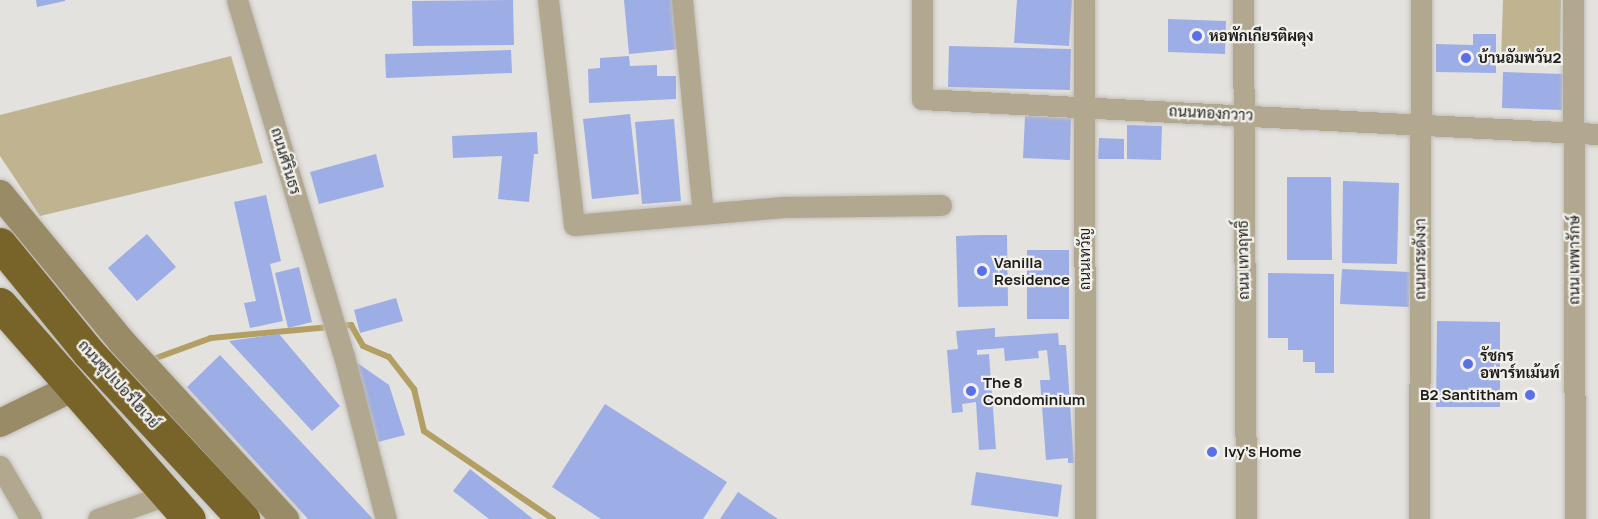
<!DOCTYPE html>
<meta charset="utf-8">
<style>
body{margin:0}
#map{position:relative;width:1598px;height:519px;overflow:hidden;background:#e4e2de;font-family:Manrope,Sarabun,sans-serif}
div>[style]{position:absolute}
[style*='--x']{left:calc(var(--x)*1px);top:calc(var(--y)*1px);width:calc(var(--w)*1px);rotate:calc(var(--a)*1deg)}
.green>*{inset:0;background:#bfb390}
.stream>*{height:6px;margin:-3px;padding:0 3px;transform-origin:3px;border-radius:3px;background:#b39f63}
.building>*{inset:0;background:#9dade5}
.roads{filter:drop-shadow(0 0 2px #c0bebb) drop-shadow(0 0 2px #c0bebb)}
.street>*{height:21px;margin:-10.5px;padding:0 10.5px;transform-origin:10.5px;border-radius:10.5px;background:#b1a88f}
.secondary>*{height:28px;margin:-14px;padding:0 14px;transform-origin:14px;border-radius:14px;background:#998b65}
.highway>*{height:33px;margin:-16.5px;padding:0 16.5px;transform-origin:16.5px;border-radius:16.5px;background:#786428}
.dots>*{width:16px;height:16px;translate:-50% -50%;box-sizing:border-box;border:3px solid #f1f0eb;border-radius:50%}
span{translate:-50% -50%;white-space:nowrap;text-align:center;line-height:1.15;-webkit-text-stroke:4.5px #f1f0eb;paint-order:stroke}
.poi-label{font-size:15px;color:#1d1c1a;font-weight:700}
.left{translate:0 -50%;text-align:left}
.right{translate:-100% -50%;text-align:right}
.street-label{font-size:15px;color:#1d1c1a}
</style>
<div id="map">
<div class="green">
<i style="clip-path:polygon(1503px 0,1561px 0,1560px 63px,1501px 62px)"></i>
<i style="clip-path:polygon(231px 56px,263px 163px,40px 216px,0 156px,0 115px)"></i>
</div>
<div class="stream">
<i style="--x:148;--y:361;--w:67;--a:-20.1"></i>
<i style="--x:211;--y:338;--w:141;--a:-5.3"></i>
<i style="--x:351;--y:325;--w:24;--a:60"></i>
<i style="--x:363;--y:346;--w:28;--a:23"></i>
<i style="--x:389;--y:357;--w:41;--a:52"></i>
<i style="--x:414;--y:389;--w:43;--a:76.6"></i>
<i style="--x:424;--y:431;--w:156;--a:34.3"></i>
</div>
<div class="building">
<i style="clip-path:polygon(36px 0,65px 0,65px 1px,37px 7px)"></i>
<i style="clip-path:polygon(513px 0,514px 45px,413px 46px,412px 1px)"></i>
<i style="clip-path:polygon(624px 0,675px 0,680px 49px,629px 54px)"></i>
<i style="clip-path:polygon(1017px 0,1072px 0,1069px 46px,1014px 43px)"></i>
<i style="clip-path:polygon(1168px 19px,1226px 21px,1225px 54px,1168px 52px)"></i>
<i style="clip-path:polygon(1473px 34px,1496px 34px,1496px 73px,1436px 72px,1436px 44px,1473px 45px)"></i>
<i style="clip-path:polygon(949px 46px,1071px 49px,1070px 90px,948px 87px)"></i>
<i style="clip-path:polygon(511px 50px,512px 73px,386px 78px,385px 54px)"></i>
<i style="clip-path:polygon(629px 56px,630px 66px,657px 65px,657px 76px,676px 76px,676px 99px,589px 103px,588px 69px,600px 68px,600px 58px)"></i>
<i style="clip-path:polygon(1503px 72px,1563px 74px,1562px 110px,1502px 108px)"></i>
<i style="clip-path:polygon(630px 114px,639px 194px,592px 199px,583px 119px)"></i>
<i style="clip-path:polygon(1025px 116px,1071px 118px,1070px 160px,1023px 158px)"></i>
<i style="clip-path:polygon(674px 119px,681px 201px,642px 204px,635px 122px)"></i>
<i style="clip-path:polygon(1127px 125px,1162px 126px,1161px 160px,1127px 159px)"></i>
<i style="clip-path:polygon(537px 132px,538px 154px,534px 154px,529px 202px,498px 199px,502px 156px,453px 158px,452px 136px)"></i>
<i style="clip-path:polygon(1099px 138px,1124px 139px,1124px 159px,1098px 159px)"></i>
<i style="clip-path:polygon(376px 154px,384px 187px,319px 204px,310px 172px)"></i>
<i style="clip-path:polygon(1287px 177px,1331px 177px,1332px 260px,1287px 260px)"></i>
<i style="clip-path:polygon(1343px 181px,1399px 183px,1397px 264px,1342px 263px)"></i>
<i style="clip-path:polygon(266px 195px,281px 261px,270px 264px,283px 321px,250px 328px,244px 303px,256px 301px,234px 202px)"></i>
<i style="clip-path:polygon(147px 234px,176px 267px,137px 301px,108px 268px)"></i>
<i style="clip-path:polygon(982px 235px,1007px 235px,1008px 306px,958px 307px,956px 236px)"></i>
<i style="clip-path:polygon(1027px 250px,1069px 250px,1069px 319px,1027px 319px)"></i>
<i style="clip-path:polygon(299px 267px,312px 322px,288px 328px,275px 273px)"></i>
<i style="clip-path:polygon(1342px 269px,1410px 272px,1409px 307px,1340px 304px)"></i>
<i style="clip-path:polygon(1268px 273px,1334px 274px,1334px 373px,1315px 373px,1315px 362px,1303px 362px,1303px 350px,1288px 350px,1288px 338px,1268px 338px)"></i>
<i style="clip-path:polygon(396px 298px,403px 321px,360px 333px,354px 310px)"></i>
<i style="clip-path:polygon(1437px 321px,1500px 322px,1500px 407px,1436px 407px)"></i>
<i style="clip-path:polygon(995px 328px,995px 337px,1058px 333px,1059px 345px,1066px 345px,1074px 463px,1068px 463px,1068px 458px,1046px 460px,1040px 380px,1050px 380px,1047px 350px,1038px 351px,1039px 358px,1005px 361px,1004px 348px,977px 350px,977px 355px,989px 354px,996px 449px,979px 450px,976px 402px,962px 404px,963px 412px,952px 413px,947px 350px,958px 349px,956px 331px)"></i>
<i style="clip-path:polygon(279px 334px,340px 406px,312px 431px,229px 341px)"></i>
<i style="clip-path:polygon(220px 355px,373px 519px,308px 519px,187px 387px)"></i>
<i style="clip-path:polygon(356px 362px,389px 385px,405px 435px,378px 442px)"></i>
<i style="clip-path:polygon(605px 404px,727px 482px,703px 519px,601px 519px,552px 487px)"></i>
<i style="clip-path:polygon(470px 469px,533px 519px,489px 519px,453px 491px)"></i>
<i style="clip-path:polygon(976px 472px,1062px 485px,1058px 517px,971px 505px)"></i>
<i style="clip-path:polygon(738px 492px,778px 519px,720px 519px)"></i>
</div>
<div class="roads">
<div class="street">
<i style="--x:237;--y:0;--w:372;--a:73.3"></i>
<i style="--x:344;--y:356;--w:168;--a:75.6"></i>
<i style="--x:548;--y:0;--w:226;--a:83.4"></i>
<i style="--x:574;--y:225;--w:213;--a:-4.9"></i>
<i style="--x:786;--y:207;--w:155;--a:-0.7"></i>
<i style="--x:682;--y:0;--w:214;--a:84.4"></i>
<i style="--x:922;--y:0;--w:99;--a:90"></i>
<i style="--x:922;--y:99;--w:677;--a:2.96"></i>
<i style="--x:1084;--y:0;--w:519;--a:89.89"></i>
<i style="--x:1243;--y:0;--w:519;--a:89.67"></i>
<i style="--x:1573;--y:0;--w:519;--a:89.78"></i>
<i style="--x:0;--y:466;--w:61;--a:59.7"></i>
<i style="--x:98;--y:519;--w:72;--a:-19.4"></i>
<i style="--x:1419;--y:519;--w:519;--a:-89.78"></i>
</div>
<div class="secondary">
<i style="--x:0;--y:194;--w:192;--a:50.5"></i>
<i style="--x:122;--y:342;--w:241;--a:47.4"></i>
<i style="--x:0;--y:423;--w:78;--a:-25.9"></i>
</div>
<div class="highway">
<i style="--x:0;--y:244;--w:139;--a:50.8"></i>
<i style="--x:88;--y:352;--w:228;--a:47.1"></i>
<i style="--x:0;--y:304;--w:286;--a:48.7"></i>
</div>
</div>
<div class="dots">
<i style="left:1197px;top:36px;background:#5970e7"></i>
<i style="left:1466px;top:58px;background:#5970e7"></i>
<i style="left:982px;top:271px;background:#5970e7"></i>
<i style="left:1468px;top:364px;background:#5970e7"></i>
<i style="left:971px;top:391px;background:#5970e7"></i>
<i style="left:1530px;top:395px;background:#5970e7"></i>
<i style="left:1212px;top:452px;background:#5970e7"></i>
</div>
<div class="poi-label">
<span class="left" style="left:1209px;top:36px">หอพักเกียรติผดุง</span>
<span class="left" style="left:1478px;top:58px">บ้านอัมพวัน2</span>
<span class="left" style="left:994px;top:271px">Vanilla<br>Residence</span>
<span class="left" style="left:1480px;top:364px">รัชกร<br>อพาร์ทเม้นท์</span>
<span class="left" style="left:983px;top:391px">The 8<br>Condominium</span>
<span class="right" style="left:1518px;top:395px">B2 Santitham</span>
<span class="left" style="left:1224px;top:452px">Ivy's Home</span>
</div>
<div class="street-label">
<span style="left:1211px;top:113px;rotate:3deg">ถนนทองกวาว</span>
<span style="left:286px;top:161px;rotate:73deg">ถนนศิรินธร</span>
<span style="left:1085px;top:259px;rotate:-90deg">ถนนเทวัญ</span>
<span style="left:1420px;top:259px;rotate:-90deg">ถนนกระดังงา</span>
<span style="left:1243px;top:260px;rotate:-91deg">ถนน เทวฤทธิ์</span>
<span style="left:1574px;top:260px;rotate:-90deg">ถนน เทพารักษ์</span>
<span style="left:119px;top:384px;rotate:48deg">ถนนซุปเปอร์ไฮเวย์</span>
</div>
</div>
